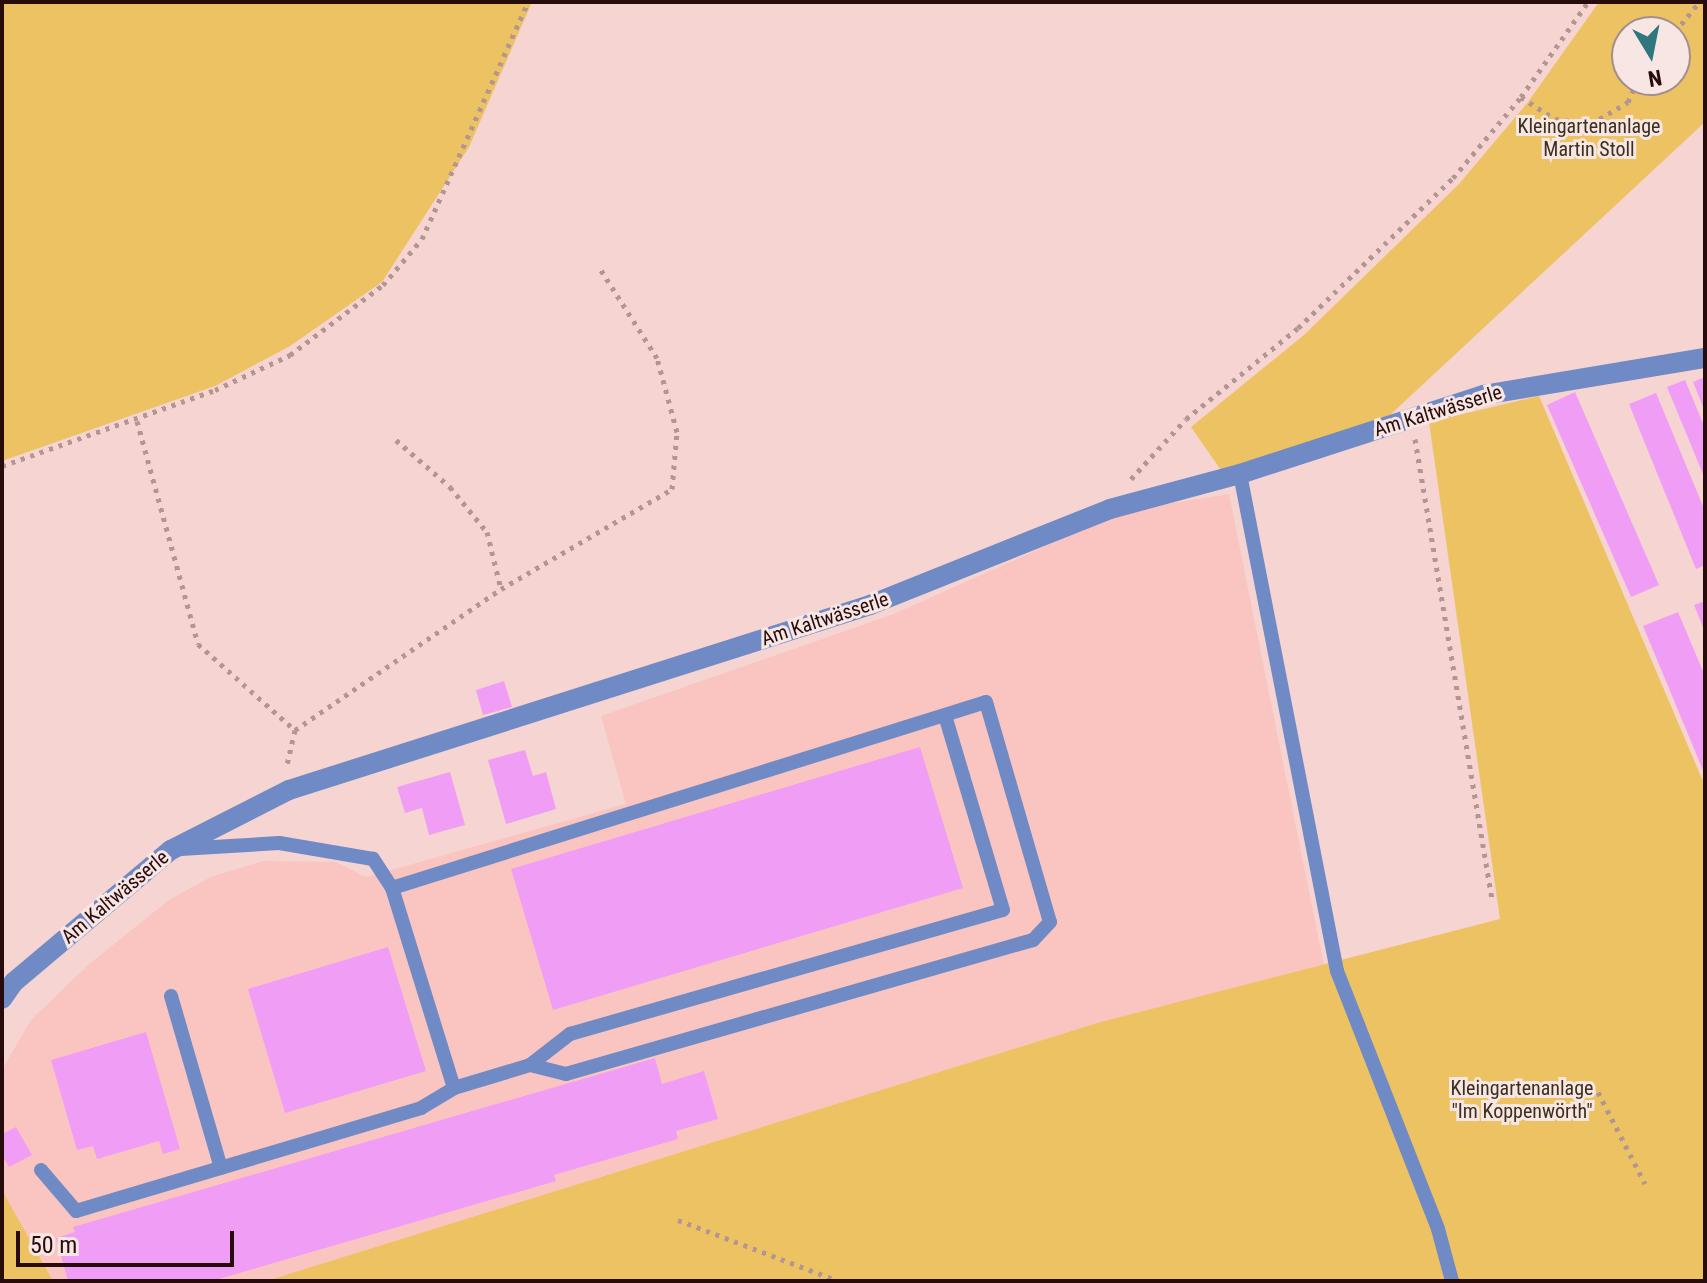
<!DOCTYPE html>
<meta charset="utf-8">
<style>
body{margin:0}
#map{position:relative;width:1707px;height:1283px;overflow:hidden;background:#f5d4d1;font-family:"Roboto Condensed",sans-serif}
div>[style]{position:absolute}
[style*='--x']{left:calc(var(--x)*1px);top:calc(var(--y)*1px);width:calc(var(--w)*1px);rotate:calc(var(--a)*1deg)}
.built>*{inset:0;background:#fac5c0}
.green>*{inset:0;background:#edc263}
.building>*{inset:0;background:#f09ef5}
.path>*{height:5px;margin-top:-2.5px;transform-origin:0;background:repeating-linear-gradient(90deg,#b49592 0 4px,transparent 0 10px)}
.lane>*{height:14px;margin:-7px;padding:0 7px;transform-origin:7px;border-radius:7px;background:#6f8ac4}
.street>*{height:20px;margin:-10px;padding:0 10px;transform-origin:10px;border-radius:10px;background:#6f8ac4}
span{translate:-50% -50%;white-space:nowrap;text-align:center;line-height:1.15;-webkit-text-stroke:6px #f7e6e4;paint-order:stroke}
.park-label{font-size:20px;color:#3a301c}
.street-label{font-size:20px;color:#270c0b}
.frame{position:absolute;inset:0;border:4px solid #270c0b;pointer-events:none}
.north{position:absolute;left:1611px;top:16px;width:80px;height:80px;box-sizing:border-box;background:#f7e6e4;border:2px solid #a48f8d;border-radius:50%;rotate:170deg;font-size:22px;font-weight:700;line-height:32px;text-align:center;color:#270c0b}
.north::after{content:'';display:block;margin:auto;width:28px;height:36px;background:#2f777f;clip-path:polygon(50% 0,100% 100%,50% 72%,0 100%)}
.scale{position:absolute;left:16px;top:1231px;width:218px;height:36px;box-sizing:border-box;border:4px solid #270c0b;border-top:0;padding-left:10px;font-size:24px;line-height:28px;white-space:nowrap;color:#270c0b;-webkit-text-stroke:6px #f7e6e4;paint-order:stroke}
</style>
<div id="map">
<div class="built">
<i style="clip-path:polygon(1229px 494px,1324px 966px,1097px 1023px,266px 1281px,53px 1281px,2px 1190px,2px 1070px,31px 1020px,88px 965px,169px 900px,211px 877px,263px 861px,336px 862px,366px 877px,626px 804px,601px 716px,894px 614px,1124px 511px)"></i>
</div>
<div class="green">
<i style="clip-path:polygon(2px 2px,532px 2px,469px 147px,382px 282px,290px 346px,215px 386px,2px 461px)"></i>
<i style="clip-path:polygon(evenodd,1599px 2px,1705px 2px,1705px 122px,1390px 415px,1223px 473px,1191px 427px,1304px 335px,1459px 184px,1528px 102px,1599px 2px,1627px 32px,1675px 32px,1675px 80px,1627px 80px,1627px 32px)"></i>
<i style="clip-path:polygon(1539px 396px,1705px 786px,1705px 1281px,266px 1281px,1097px 1023px,1500px 919px,1429px 422px)"></i>
<i style="clip-path:polygon(2px 1190px,53px 1281px,2px 1281px)"></i>
</div>
<div class="building">
<i style="clip-path:polygon(1705px 377px,1705px 412px,1693px 382px)"></i>
<i style="clip-path:polygon(1685px 380px,1705px 428px,1705px 479px,1667px 387px)"></i>
<i style="clip-path:polygon(1575px 392px,1659px 585px,1631px 597px,1547px 405px)"></i>
<i style="clip-path:polygon(1656px 393px,1705px 511px,1705px 565px,1696px 569px,1629px 404px)"></i>
<i style="clip-path:polygon(1705px 601px,1705px 632px,1694px 605px)"></i>
<i style="clip-path:polygon(1678px 612px,1705px 676px,1705px 775px,1643px 626px)"></i>
<i style="clip-path:polygon(504px 681px,512px 707px,483px 715px,476px 690px)"></i>
<i style="clip-path:polygon(920px 747px,963px 888px,553px 1010px,511px 869px)"></i>
<i style="clip-path:polygon(525px 750px,533px 776px,546px 772px,556px 809px,506px 824px,488px 760px)"></i>
<i style="clip-path:polygon(450px 772px,465px 825px,429px 835px,422px 808px,405px 813px,397px 787px)"></i>
<i style="clip-path:polygon(388px 947px,426px 1071px,285px 1113px,248px 989px)"></i>
<i style="clip-path:polygon(146px 1032px,180px 1149px,163px 1154px,159px 1141px,97px 1159px,93px 1146px,77px 1150px,51px 1060px)"></i>
<i style="clip-path:polygon(655px 1058px,662px 1084px,704px 1071px,718px 1119px,676px 1131px,678px 1139px,554px 1175px,556px 1181px,212px 1281px,68px 1281px,56px 1238px,75px 1232px,73px 1227px)"></i>
<i style="clip-path:polygon(16px 1127px,32px 1155px,9px 1167px,2px 1155px,2px 1134px)"></i>
</div>
<div class="path">
<i style="--x:1675;--y:32;--w:38;--a:-51"></i>
<i style="--x:1521;--y:97;--w:40;--a:32.9"></i>
<i style="--x:1555;--y:119;--w:36;--a:8"></i>
<i style="--x:1591;--y:124;--w:43;--a:-30.7"></i>
<i style="--x:1628;--y:102;--w:24;--a:-66"></i>
<i style="--x:137;--y:421;--w:231;--a:74.7"></i>
<i style="--x:198;--y:644;--w:130;--a:41.6"></i>
<i style="--x:295;--y:730;--w:36;--a:103"></i>
<i style="--x:1415;--y:439;--w:467;--a:80.5"></i>
<i style="--x:396;--y:440;--w:72;--a:41"></i>
<i style="--x:450;--y:487;--w:58;--a:50.6"></i>
<i style="--x:487;--y:532;--w:59;--a:76.2"></i>
<i style="--x:2;--y:466;--w:226;--a:-19.6"></i>
<i style="--x:215;--y:390;--w:83;--a:-25"></i>
<i style="--x:290;--y:355;--w:116;--a:-37"></i>
<i style="--x:383;--y:285;--w:60;--a:-49.7"></i>
<i style="--x:422;--y:239;--w:260;--a:-65.9"></i>
<i style="--x:1131;--y:479;--w:81;--a:-47.5"></i>
<i style="--x:1186;--y:419;--w:144;--a:-39.1"></i>
<i style="--x:1298;--y:328;--w:216;--a:-44.1"></i>
<i style="--x:1453;--y:178;--w:106;--a:-50"></i>
<i style="--x:1521;--y:97;--w:116;--a:-54.8"></i>
<i style="--x:295;--y:730;--w:250;--a:-34.4"></i>
<i style="--x:501;--y:589;--w:198;--a:-30.3"></i>
<i style="--x:672;--y:489;--w:57;--a:-85"></i>
<i style="--x:677;--y:432;--w:77;--a:-105.1"></i>
<i style="--x:657;--y:358;--w:108;--a:-122.5"></i>
<i style="--x:1598;--y:1092;--w:103;--a:62.9"></i>
<i style="--x:678;--y:1220;--w:172;--a:20.8"></i>
</div>
<div class="lane">
<i style="--x:1240;--y:474;--w:506;--a:78.96"></i>
<i style="--x:1337;--y:971;--w:277;--a:68.6"></i>
<i style="--x:1438;--y:1229;--w:54;--a:74.9"></i>
<i style="--x:392;--y:888;--w:622;--a:-17.39"></i>
<i style="--x:986;--y:702;--w:229;--a:73.8"></i>
<i style="--x:1050;--y:922;--w:25;--a:133"></i>
<i style="--x:1033;--y:940;--w:486;--a:164"></i>
<i style="--x:566;--y:1074;--w:37;--a:-166"></i>
<i style="--x:171;--y:996;--w:179;--a:73.8"></i>
<i style="--x:454;--y:1088;--w:79;--a:-16.8"></i>
<i style="--x:530;--y:1065;--w:51;--a:-37.8"></i>
<i style="--x:570;--y:1034;--w:450;--a:-16"></i>
<i style="--x:1003;--y:910;--w:203;--a:-106.6"></i>
<i style="--x:41;--y:1170;--w:54;--a:49.5"></i>
<i style="--x:76;--y:1211;--w:360;--a:-16.6"></i>
<i style="--x:421;--y:1108;--w:39;--a:-31"></i>
<i style="--x:454;--y:1088;--w:209;--a:-107.2"></i>
<i style="--x:392;--y:888;--w:35;--a:-123"></i>
<i style="--x:373;--y:859;--w:95;--a:-170.3"></i>
<i style="--x:279;--y:843;--w:99;--a:176.5"></i>
</div>
<div class="street">
<i style="--x:2;--y:999;--w:21;--a:-55"></i>
<i style="--x:14;--y:982;--w:205;--a:-40.1"></i>
<i style="--x:171;--y:850;--w:132;--a:-27"></i>
<i style="--x:289;--y:790;--w:610;--a:-17.66"></i>
<i style="--x:870;--y:605;--w:258;--a:-21.8"></i>
<i style="--x:1110;--y:509;--w:135;--a:-15.1"></i>
<i style="--x:1240;--y:474;--w:256;--a:-18"></i>
<i style="--x:1483;--y:395;--w:225;--a:-9.5"></i>
</div>
<div class="park-label">
<span style="left:1589px;top:138px">Kleingartenanlage<br>Martin Stoll</span>
<span style="left:1522px;top:1100px">Kleingartenanlage<br>"Im Koppenwörth"</span>
</div>
<div class="street-label">
<span style="left:1438px;top:411px;rotate:-17deg">Am Kaltwässerle</span>
<span style="left:825px;top:619px;rotate:-18deg">Am Kaltwässerle</span>
<span style="left:115px;top:897px;rotate:-40deg">Am Kaltwässerle</span>
</div>
<div class="frame"></div>
<div class="north">N</div>
<div class="scale">50 m</div>
</div>
